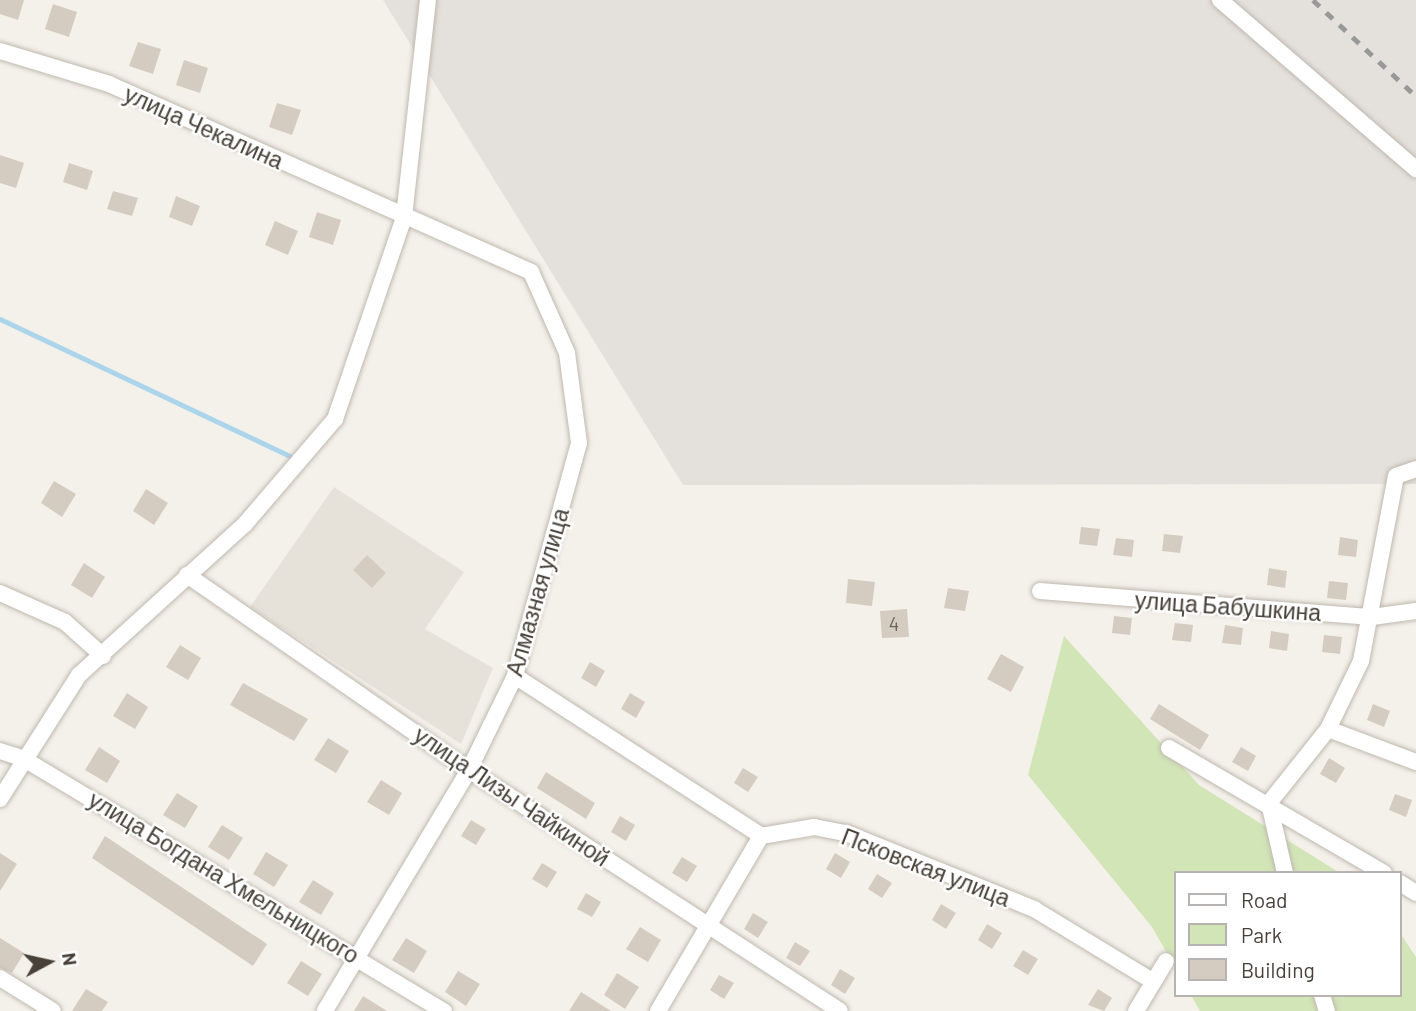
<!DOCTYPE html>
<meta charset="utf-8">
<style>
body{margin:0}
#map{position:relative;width:1416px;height:1011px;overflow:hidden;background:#f4f1eb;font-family:Barlow,sans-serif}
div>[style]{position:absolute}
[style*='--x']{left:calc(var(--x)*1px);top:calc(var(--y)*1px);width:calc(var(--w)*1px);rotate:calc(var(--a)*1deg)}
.residential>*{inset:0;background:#e7e2d9}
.industrial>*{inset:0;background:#e4e0dc}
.green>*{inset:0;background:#d2e5b7}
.stream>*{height:5px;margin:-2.5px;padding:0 2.5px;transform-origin:2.5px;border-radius:2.5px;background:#acd5eb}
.building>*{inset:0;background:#d5ccc1}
.roads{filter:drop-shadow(0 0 2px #bfb8ae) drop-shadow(0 0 2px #bfb8ae)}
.street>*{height:16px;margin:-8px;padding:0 8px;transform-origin:8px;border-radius:8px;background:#fff}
.rail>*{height:5px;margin-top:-2.5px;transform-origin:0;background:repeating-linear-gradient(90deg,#989898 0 9px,transparent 0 18px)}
span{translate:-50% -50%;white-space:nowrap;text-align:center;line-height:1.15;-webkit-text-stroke:5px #fff;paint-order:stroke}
.number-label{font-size:19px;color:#6b645b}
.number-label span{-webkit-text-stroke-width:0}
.street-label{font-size:23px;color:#484139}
.legend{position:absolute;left:1174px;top:871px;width:228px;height:126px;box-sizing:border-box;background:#fff;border:2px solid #b6b3b0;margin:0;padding:9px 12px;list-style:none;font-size:21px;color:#484139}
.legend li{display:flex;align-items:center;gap:14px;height:35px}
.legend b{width:35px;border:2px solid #b6b3b0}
.north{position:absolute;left:14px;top:927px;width:70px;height:70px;-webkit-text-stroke:5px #fff;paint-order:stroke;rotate:82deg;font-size:19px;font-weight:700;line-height:28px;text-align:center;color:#484139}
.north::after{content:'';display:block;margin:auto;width:24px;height:32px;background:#484139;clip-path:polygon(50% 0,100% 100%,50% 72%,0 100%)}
</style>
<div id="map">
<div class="residential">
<i style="clip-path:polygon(334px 487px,464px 572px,425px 629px,493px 668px,461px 744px,250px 607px)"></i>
</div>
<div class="industrial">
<i style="clip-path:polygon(383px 0,1416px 0,1416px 484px,683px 485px)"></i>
</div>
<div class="green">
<i style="clip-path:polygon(1064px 636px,1199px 785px,1340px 873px,1176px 873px,1176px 969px,1152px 927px,1028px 775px)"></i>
<i style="clip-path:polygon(1400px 933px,1416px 957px,1416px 1011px,1200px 1011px,1191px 995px,1400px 995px)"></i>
</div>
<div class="stream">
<i style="--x:0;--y:319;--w:321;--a:25.3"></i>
</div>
<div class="building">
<i style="clip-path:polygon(0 0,24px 0,18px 20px,0 14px)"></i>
<i style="clip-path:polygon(53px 4px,77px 12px,69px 37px,45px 29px)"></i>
<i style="clip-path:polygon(138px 42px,161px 49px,153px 74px,129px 66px)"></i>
<i style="clip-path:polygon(184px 60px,208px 68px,200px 93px,176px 85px)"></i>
<i style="clip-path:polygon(277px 103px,301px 110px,292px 135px,269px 127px)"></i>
<i style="clip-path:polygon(0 155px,24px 163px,16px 188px,0 183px)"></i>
<i style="clip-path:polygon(69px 163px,93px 171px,87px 190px,63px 182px)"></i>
<i style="clip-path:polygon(113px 191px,138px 198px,132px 216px,107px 209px)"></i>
<i style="clip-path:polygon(176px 196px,200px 206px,192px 226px,169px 217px)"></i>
<i style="clip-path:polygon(317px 212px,341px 220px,333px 245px,309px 237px)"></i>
<i style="clip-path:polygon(275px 221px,298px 231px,288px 255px,265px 245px)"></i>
<i style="clip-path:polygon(54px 481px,76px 494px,62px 517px,41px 503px)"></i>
<i style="clip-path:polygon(146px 489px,168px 503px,154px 525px,133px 511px)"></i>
<i style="clip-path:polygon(1081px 527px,1100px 529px,1097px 546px,1079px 544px)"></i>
<i style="clip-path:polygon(1164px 534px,1183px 536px,1180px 553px,1162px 551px)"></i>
<i style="clip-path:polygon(1340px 537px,1358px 540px,1356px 557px,1338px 555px)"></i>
<i style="clip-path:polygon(1116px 538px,1134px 540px,1132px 557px,1113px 555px)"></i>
<i style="clip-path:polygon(367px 555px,386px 573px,372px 588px,353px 570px)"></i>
<i style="clip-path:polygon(84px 563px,105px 577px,92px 598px,71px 585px)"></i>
<i style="clip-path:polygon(1269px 568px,1287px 571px,1285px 588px,1267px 585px)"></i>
<i style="clip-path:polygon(848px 579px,875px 582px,872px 606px,846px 603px)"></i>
<i style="clip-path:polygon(1329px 581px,1348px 583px,1346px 600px,1327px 598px)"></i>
<i style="clip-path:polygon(948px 588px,969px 591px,965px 611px,944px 608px)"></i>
<i style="clip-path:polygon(907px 609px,909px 637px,882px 638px,880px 611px)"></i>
<i style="clip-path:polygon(1114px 616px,1132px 618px,1130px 635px,1112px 633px)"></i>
<i style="clip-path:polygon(1175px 623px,1193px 625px,1191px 642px,1172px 640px)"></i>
<i style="clip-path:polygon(1225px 625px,1243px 628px,1241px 645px,1222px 643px)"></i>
<i style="clip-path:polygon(1271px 631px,1289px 634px,1287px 651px,1269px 648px)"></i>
<i style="clip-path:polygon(1324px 635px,1342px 637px,1340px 654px,1322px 652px)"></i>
<i style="clip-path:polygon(180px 645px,201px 658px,188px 680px,166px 667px)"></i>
<i style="clip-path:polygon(1001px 654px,1024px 667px,1011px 692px,987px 679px)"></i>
<i style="clip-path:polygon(590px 662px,605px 671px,596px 687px,581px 678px)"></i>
<i style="clip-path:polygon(243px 683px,308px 719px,294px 741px,230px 705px)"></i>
<i style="clip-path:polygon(127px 693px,148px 707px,135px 729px,113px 716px)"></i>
<i style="clip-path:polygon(630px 693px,645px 702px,636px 718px,621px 709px)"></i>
<i style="clip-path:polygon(1159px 704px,1209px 735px,1200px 750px,1150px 719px)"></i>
<i style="clip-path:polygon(1373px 704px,1390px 711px,1384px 727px,1367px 720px)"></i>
<i style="clip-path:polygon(328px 738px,349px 751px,336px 773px,314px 760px)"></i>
<i style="clip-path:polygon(99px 747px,120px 761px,107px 783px,85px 770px)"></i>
<i style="clip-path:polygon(1241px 747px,1256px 756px,1248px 771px,1232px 762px)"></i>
<i style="clip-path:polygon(1329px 758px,1345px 768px,1336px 783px,1320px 774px)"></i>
<i style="clip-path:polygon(743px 768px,758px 777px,748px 792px,734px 783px)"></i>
<i style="clip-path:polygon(546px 772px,595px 803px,586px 819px,537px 788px)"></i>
<i style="clip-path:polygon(381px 780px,402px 793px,389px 815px,367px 802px)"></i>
<i style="clip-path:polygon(177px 793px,198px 806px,185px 828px,163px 815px)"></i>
<i style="clip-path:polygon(1395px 794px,1412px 800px,1406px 817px,1389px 810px)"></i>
<i style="clip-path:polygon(620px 816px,635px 825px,626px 841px,611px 832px)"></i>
<i style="clip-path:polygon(471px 820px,486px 829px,476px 845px,461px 836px)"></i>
<i style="clip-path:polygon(222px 825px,243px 838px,229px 860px,208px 847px)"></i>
<i style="clip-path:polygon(105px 836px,267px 944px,253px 966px,92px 858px)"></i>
<i style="clip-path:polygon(266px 852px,288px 865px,274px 887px,253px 874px)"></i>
<i style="clip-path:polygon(0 853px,17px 864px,0 891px)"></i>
<i style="clip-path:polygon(835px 853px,850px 862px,841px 878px,826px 869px)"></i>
<i style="clip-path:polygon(682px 857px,697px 866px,687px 882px,672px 873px)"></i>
<i style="clip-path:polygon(542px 863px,557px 872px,547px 888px,532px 879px)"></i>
<i style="clip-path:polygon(877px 874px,892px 883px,882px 898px,868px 889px)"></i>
<i style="clip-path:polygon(313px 880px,334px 893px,321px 915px,299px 902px)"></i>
<i style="clip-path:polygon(586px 893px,601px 902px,592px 917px,577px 909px)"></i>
<i style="clip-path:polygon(941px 904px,956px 913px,946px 929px,932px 920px)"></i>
<i style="clip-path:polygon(753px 913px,768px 922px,758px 938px,744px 929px)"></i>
<i style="clip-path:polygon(987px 924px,1002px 933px,992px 949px,978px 940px)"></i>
<i style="clip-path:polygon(640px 927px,661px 940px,648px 962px,626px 949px)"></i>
<i style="clip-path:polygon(0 938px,24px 953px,12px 973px,0 968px)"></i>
<i style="clip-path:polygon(406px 938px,427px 951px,414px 973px,392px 960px)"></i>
<i style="clip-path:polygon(795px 942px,810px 951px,800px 966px,786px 958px)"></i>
<i style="clip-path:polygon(1023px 950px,1038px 959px,1028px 975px,1013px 966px)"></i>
<i style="clip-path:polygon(301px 961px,322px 974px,308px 996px,287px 983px)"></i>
<i style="clip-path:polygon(840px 969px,855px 978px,845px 994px,831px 985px)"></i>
<i style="clip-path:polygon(458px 971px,480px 984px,466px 1006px,445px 992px)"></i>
<i style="clip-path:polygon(617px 973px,639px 987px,625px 1009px,604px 995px)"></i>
<i style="clip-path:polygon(719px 975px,734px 983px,724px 999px,710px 990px)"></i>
<i style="clip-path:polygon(86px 989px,108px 1002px,102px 1011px,72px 1011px)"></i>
<i style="clip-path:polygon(1098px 989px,1112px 998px,1104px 1011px,1088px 1005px)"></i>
<i style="clip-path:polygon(581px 992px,611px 1011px,569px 1011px)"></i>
<i style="clip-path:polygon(363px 996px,387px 1011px,354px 1011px)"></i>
</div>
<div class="roads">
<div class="street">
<i style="--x:1220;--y:0;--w:259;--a:40.8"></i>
<i style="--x:0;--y:51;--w:114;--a:16.8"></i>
<i style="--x:109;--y:84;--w:462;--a:24"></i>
<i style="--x:531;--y:272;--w:89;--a:66"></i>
<i style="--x:567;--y:353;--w:91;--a:82.4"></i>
<i style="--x:579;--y:443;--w:242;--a:105.4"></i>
<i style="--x:515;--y:676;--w:105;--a:116.1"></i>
<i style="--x:469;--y:770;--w:281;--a:120.9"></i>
<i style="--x:187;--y:575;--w:343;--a:34.7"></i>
<i style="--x:469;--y:770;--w:442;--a:33"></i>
<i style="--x:1040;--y:591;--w:333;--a:4.5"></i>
<i style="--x:1372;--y:617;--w:44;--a:-7.8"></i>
<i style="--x:0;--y:593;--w:71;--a:24"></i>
<i style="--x:65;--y:622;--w:51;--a:41.8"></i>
<i style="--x:515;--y:676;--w:293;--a:33"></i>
<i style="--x:761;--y:836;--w:54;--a:-9.6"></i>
<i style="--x:814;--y:827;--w:33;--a:11"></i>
<i style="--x:846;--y:833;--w:203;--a:22"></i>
<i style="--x:1034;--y:909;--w:140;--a:31.3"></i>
<i style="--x:1328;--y:729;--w:94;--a:20.6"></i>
<i style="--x:1169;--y:748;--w:249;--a:30.2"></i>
<i style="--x:0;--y:751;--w:25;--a:18"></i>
<i style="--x:24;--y:759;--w:490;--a:31"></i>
<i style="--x:0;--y:799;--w:147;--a:-57.5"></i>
<i style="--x:79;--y:675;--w:224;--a:-42.3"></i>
<i style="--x:245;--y:524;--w:138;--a:-49.4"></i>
<i style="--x:335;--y:419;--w:213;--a:-71.1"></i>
<i style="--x:404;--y:217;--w:218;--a:-83.7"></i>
<i style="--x:1269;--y:803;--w:95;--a:-51.4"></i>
<i style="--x:1328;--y:729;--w:76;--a:-64.1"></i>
<i style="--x:1361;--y:661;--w:188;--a:-79.3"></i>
<i style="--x:1396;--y:476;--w:21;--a:-19"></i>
<i style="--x:1269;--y:803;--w:72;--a:77.1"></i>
<i style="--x:1400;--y:883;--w:19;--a:32"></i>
<i style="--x:0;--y:978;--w:62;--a:31.9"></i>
<i style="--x:1322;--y:995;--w:17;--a:73"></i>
<i style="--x:658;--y:1011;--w:203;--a:-59.5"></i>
<i style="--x:1136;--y:1011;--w:58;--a:-59"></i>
</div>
</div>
<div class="rail">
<i style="--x:1313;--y:0;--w:141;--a:43"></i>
</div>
<div class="number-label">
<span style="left:894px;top:624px">4</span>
</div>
<div class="street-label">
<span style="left:204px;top:127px;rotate:24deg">улица Чекалина</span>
<span style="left:537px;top:592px;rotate:-74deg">Алмазная улица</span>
<span style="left:1228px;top:606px;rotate:4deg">улица Бабушкина</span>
<span style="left:512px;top:796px;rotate:34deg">улица Лизы Чайкиной</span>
<span style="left:926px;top:867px;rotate:21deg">Псковская улица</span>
<span style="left:224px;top:877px;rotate:31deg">улица Богдана Хмельницкого</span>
</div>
<ul class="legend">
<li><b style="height:9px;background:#fff"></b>Road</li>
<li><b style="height:19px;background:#d2e5b7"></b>Park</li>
<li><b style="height:19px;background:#d5ccc1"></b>Building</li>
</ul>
<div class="north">N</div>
</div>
